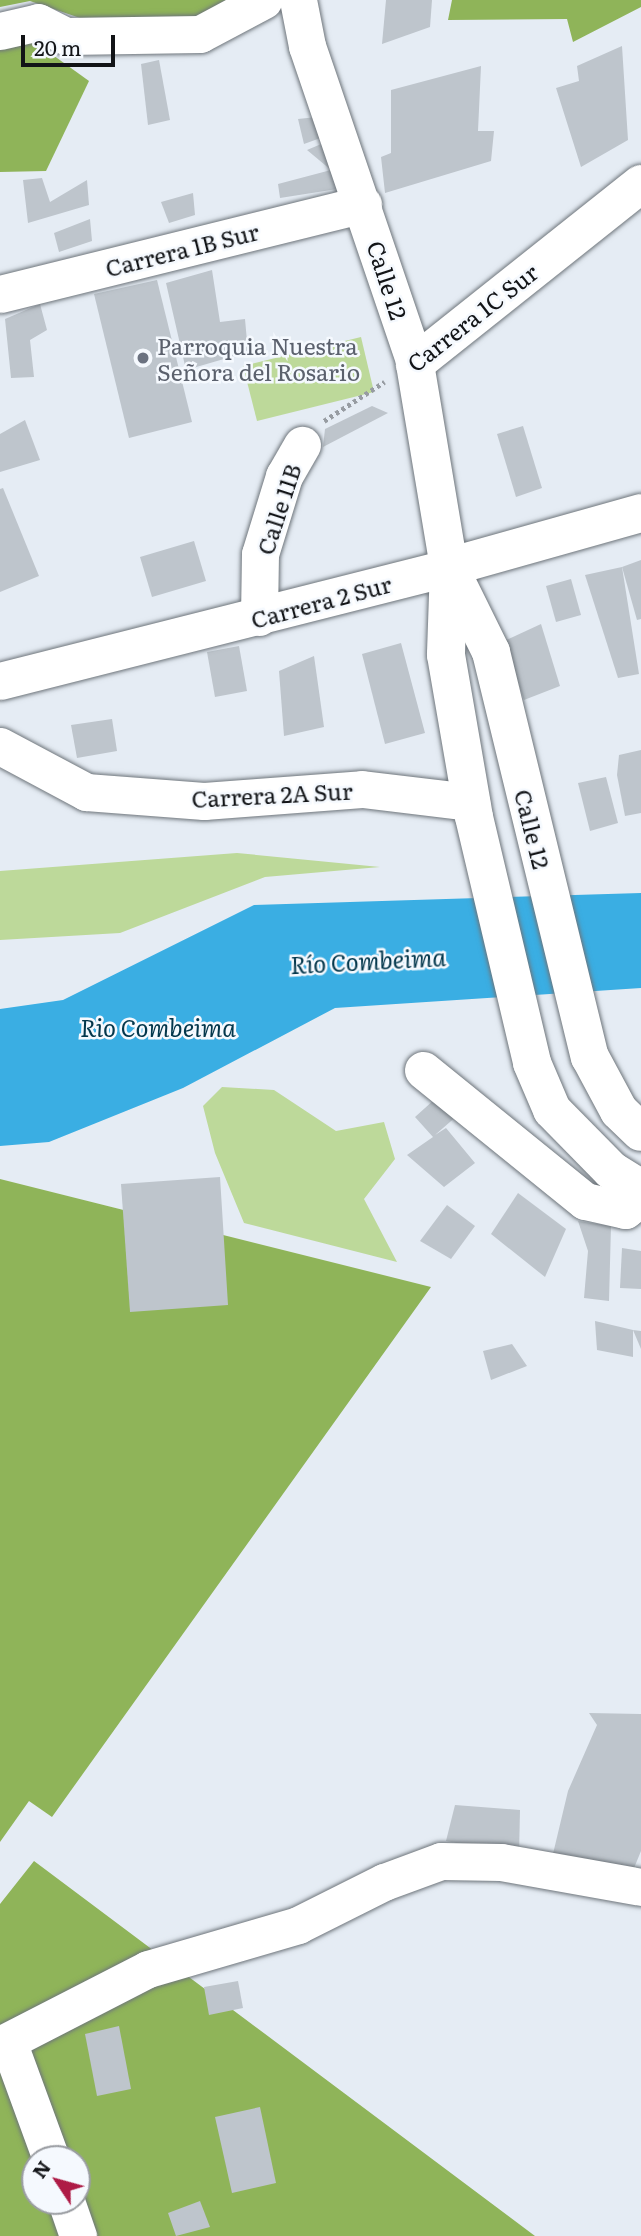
<!DOCTYPE html>
<meta charset="utf-8">
<style>
body{margin:0}
#map{position:relative;width:641px;height:2236px;overflow:hidden;background:#e5ecf4;font-family:Literata,serif}
div>[style]{position:absolute}
[style*='--x']{left:calc(var(--x)*1px);top:calc(var(--y)*1px);width:calc(var(--w)*1px);rotate:calc(var(--a)*1deg)}
.green>*{inset:0;background:#bdd99a}
.forest>*{inset:0;background:#8fb459}
.water>*{inset:0;background:#3aaee3}
.building>*{inset:0;background:#bec5cc}
.path>*{height:4.5px;margin-top:-2.25px;transform-origin:0;background:repeating-linear-gradient(90deg,#979ca2 0 3.5px,transparent 0 7px)}
.roads{filter:drop-shadow(0 0 2px #6e757b) drop-shadow(0 0 2px #6e757b)}
.street>*{height:37px;margin:-18.5px;padding:0 18.5px;transform-origin:18.5px;border-radius:18.5px;background:#fff}
.primary>*{height:38px;margin:-19px;padding:0 19px;transform-origin:19px;border-radius:19px;background:#fff}
.dots>*{width:19px;height:19px;translate:-50% -50%;box-sizing:border-box;border:4px solid #f5f9fe;border-radius:50%}
span{translate:-50% -50%;white-space:nowrap;text-align:center;line-height:1.15;-webkit-text-stroke:5px #f5f9fe;paint-order:stroke}
.street-label{font-size:23px;color:#121417}
.worship-label{font-size:23px;color:#5b616d}
.left{translate:0 -50%;text-align:left}
.water-label{font-size:24px;color:#03374c;font-style:italic}
.north{position:absolute;left:21px;top:2145px;width:70px;height:70px;box-sizing:border-box;background:#f5f9fe;border:2px solid #9a9da2;border-radius:50%;rotate:306deg;font-size:19px;font-weight:700;line-height:28px;text-align:center;color:#121417}
.north::after{content:'';display:block;margin:auto;width:24px;height:32px;background:#ae1b46;clip-path:polygon(50% 0,100% 100%,50% 72%,0 100%)}
.scale{position:absolute;left:21px;top:35px;width:94px;height:32px;box-sizing:border-box;border:4px solid #121417;border-top:0;padding-left:9px;font-size:21px;line-height:24px;white-space:nowrap;color:#121417;-webkit-text-stroke:5px #f5f9fe;paint-order:stroke}
</style>
<div id="map">
<div class="green">
<i style="clip-path:polygon(361px 337px,374px 392px,257px 421px,243px 366px)"></i>
<i style="clip-path:polygon(237px 853px,380px 867px,265px 877px,120px 933px,0 940px,0 871px)"></i>
<i style="clip-path:polygon(222px 1087px,274px 1090px,336px 1131px,384px 1122px,395px 1159px,364px 1199px,397px 1262px,244px 1223px,215px 1153px,203px 1106px)"></i>
</div>
<div class="forest">
<i style="clip-path:polygon(0 0,232px 0,198px 19px,86px 20px,30px 1px,0 7px)"></i>
<i style="clip-path:polygon(452px 0,641px 0,641px 7px,573px 42px,567px 19px,448px 20px)"></i>
<i style="clip-path:polygon(0 17px,89px 81px,46px 171px,0 172px)"></i>
<i style="clip-path:polygon(0 1179px,431px 1287px,52px 1817px,29px 1801px,0 1842px)"></i>
<i style="clip-path:polygon(evenodd,34px 1861px,535px 2236px,0 2236px,0 1904px,34px 1861px,35px 2159px,77px 2159px,77px 2201px,35px 2201px,35px 2159px)"></i>
</div>
<div class="water">
<i style="clip-path:polygon(641px 893px,641px 988px,335px 1008px,183px 1088px,49px 1142px,0 1146px,0 1009px,63px 1000px,254px 905px)"></i>
</div>
<div class="building">
<i style="clip-path:polygon(386px 0,432px 0,430px 27px,382px 44px)"></i>
<i style="clip-path:polygon(622px 46px,628px 140px,581px 167px,556px 88px,579px 81px,577px 66px)"></i>
<i style="clip-path:polygon(159px 60px,170px 120px,148px 125px,141px 64px)"></i>
<i style="clip-path:polygon(481px 66px,478px 131px,494px 131px,491px 161px,385px 193px,381px 157px,391px 153px,391px 90px)"></i>
<i style="clip-path:polygon(335px 115px,337px 132px,304px 144px,298px 119px)"></i>
<i style="clip-path:polygon(340px 136px,350px 187px,280px 198px,278px 184px,331px 170px,307px 150px)"></i>
<i style="clip-path:polygon(42px 178px,50px 202px,87px 180px,89px 205px,28px 223px,23px 180px)"></i>
<i style="clip-path:polygon(193px 193px,195px 215px,169px 223px,161px 202px)"></i>
<i style="clip-path:polygon(90px 219px,92px 241px,59px 252px,54px 233px)"></i>
<i style="clip-path:polygon(212px 270px,220px 322px,245px 319px,248px 352px,186px 370px,166px 283px)"></i>
<i style="clip-path:polygon(157px 280px,192px 422px,129px 438px,94px 294px)"></i>
<i style="clip-path:polygon(40px 304px,47px 330px,30px 340px,34px 377px,11px 378px,5px 319px)"></i>
<i style="clip-path:polygon(372px 406px,388px 413px,323px 447px,325px 429px)"></i>
<i style="clip-path:polygon(25px 420px,40px 460px,0 472px,0 434px)"></i>
<i style="clip-path:polygon(523px 426px,542px 488px,516px 497px,497px 434px)"></i>
<i style="clip-path:polygon(3px 488px,39px 576px,0 592px,0 489px)"></i>
<i style="clip-path:polygon(194px 541px,206px 581px,152px 597px,140px 557px)"></i>
<i style="clip-path:polygon(641px 560px,641px 619px,637px 620px,622px 567px)"></i>
<i style="clip-path:polygon(622px 567px,639px 674px,618px 678px,585px 575px)"></i>
<i style="clip-path:polygon(571px 579px,581px 615px,556px 622px,546px 586px)"></i>
<i style="clip-path:polygon(541px 624px,560px 686px,524px 700px,504px 641px)"></i>
<i style="clip-path:polygon(401px 643px,425px 733px,385px 744px,362px 654px)"></i>
<i style="clip-path:polygon(239px 646px,247px 691px,215px 697px,207px 652px)"></i>
<i style="clip-path:polygon(314px 656px,324px 727px,284px 736px,279px 671px)"></i>
<i style="clip-path:polygon(112px 719px,117px 751px,77px 758px,71px 725px)"></i>
<i style="clip-path:polygon(641px 750px,641px 813px,625px 816px,617px 775px,619px 755px)"></i>
<i style="clip-path:polygon(606px 777px,618px 823px,590px 831px,578px 783px)"></i>
<i style="clip-path:polygon(435px 1099px,458px 1115px,435px 1135px,446px 1128px,475px 1163px,444px 1187px,407px 1155px,433px 1137px,415px 1117px)"></i>
<i style="clip-path:polygon(220px 1177px,228px 1305px,130px 1312px,121px 1184px)"></i>
<i style="clip-path:polygon(518px 1193px,566px 1229px,545px 1277px,491px 1234px)"></i>
<i style="clip-path:polygon(447px 1205px,475px 1226px,451px 1259px,420px 1241px)"></i>
<i style="clip-path:polygon(578px 1221px,611px 1226px,609px 1301px,584px 1298px,588px 1251px)"></i>
<i style="clip-path:polygon(622px 1248px,641px 1251px,641px 1289px,620px 1288px)"></i>
<i style="clip-path:polygon(595px 1321px,633px 1330px,633px 1357px,597px 1350px)"></i>
<i style="clip-path:polygon(633px 1330px,641px 1331px,641px 1349px)"></i>
<i style="clip-path:polygon(512px 1344px,527px 1366px,491px 1380px,483px 1351px)"></i>
<i style="clip-path:polygon(589px 1713px,641px 1714px,641px 1851px,632px 1873px,552px 1858px,568px 1791px,597px 1725px)"></i>
<i style="clip-path:polygon(455px 1805px,520px 1810px,519px 1855px,446px 1841px)"></i>
<i style="clip-path:polygon(238px 1981px,243px 2008px,209px 2015px,204px 1987px)"></i>
<i style="clip-path:polygon(119px 2026px,131px 2089px,97px 2096px,85px 2034px)"></i>
<i style="clip-path:polygon(260px 2107px,276px 2183px,232px 2193px,215px 2117px)"></i>
<i style="clip-path:polygon(200px 2201px,210px 2227px,176px 2236px,168px 2213px)"></i>
</div>
<div class="path">
<i style="--x:324;--y:421;--w:72;--a:-33"></i>
</div>
<div class="roads">
<div class="street">
<i style="--x:298;--y:0;--w:47;--a:78.9"></i>
<i style="--x:307;--y:46;--w:336;--a:71.2"></i>
<i style="--x:0;--y:31;--w:39;--a:-13"></i>
<i style="--x:38;--y:22;--w:31;--a:27"></i>
<i style="--x:66;--y:36;--w:134;--a:-0.9"></i>
<i style="--x:200;--y:34;--w:72;--a:-28"></i>
<i style="--x:0;--y:294;--w:374;--a:-13.9"></i>
<i style="--x:259;--y:617;--w:63;--a:-89.1"></i>
<i style="--x:260;--y:554;--w:82;--a:-72.9"></i>
<i style="--x:284;--y:476;--w:36;--a:-60"></i>
<i style="--x:0;--y:681;--w:463;--a:-14.2"></i>
<i style="--x:0;--y:746;--w:98;--a:28.1"></i>
<i style="--x:86;--y:792;--w:118;--a:4.4"></i>
<i style="--x:204;--y:801;--w:158;--a:-4.3"></i>
<i style="--x:362;--y:789;--w:110;--a:6.8"></i>
<i style="--x:423;--y:1070;--w:208;--a:39"></i>
<i style="--x:585;--y:1201;--w:41;--a:12.7"></i>
<i style="--x:625;--y:1210;--w:20;--a:-37"></i>
<i style="--x:9;--y:2044;--w:122;--a:69.9"></i>
<i style="--x:0;--y:2045;--w:166;--a:-27.2"></i>
<i style="--x:148;--y:1969;--w:156;--a:-16.3"></i>
<i style="--x:298;--y:1925;--w:96;--a:-26.6"></i>
<i style="--x:384;--y:1882;--w:61;--a:-20.2"></i>
<i style="--x:441;--y:1861;--w:60;--a:1"></i>
<i style="--x:501;--y:1862;--w:142;--a:10.1"></i>
<i style="--x:66;--y:2201;--w:37;--a:71"></i>
</div>
<div class="primary">
<i style="--x:641;--y:184;--w:289;--a:141.5"></i>
<i style="--x:415;--y:364;--w:206;--a:80.5"></i>
<i style="--x:449;--y:567;--w:88;--a:92"></i>
<i style="--x:446;--y:655;--w:164;--a:80.2"></i>
<i style="--x:474;--y:817;--w:253;--a:76.7"></i>
<i style="--x:532;--y:1063;--w:51;--a:66.9"></i>
<i style="--x:552;--y:1110;--w:84;--a:45.5"></i>
<i style="--x:611;--y:1170;--w:36;--a:32"></i>
<i style="--x:449;--y:567;--w:95;--a:63.7"></i>
<i style="--x:491;--y:652;--w:417;--a:76.3"></i>
<i style="--x:590;--y:1057;--w:61;--a:61.8"></i>
<i style="--x:619;--y:1111;--w:30;--a:44"></i>
<i style="--x:449;--y:567;--w:199;--a:-15.7"></i>
</div>
</div>
<div class="dots">
<i style="left:143px;top:358px;background:#6b7280"></i>
</div>
<div class="street-label">
<span style="left:182px;top:249px;rotate:-14deg">Carrera 1B Sur</span>
<span style="left:388px;top:280px;rotate:72deg">Calle 12</span>
<span style="left:472px;top:317px;rotate:-38deg">Carrera 1C Sur</span>
<span style="left:278px;top:509px;rotate:-72deg">Calle 11B</span>
<span style="left:321px;top:601px;rotate:-15deg">Carrera 2 Sur</span>
<span style="left:272px;top:794px;rotate:-3deg">Carrera 2A Sur</span>
<span style="left:533px;top:829px;rotate:76deg">Calle 12</span>
</div>
<div class="worship-label">
<span class="left" style="left:157px;top:358px">Parroquia Nuestra<br>Señora del Rosario</span>
</div>
<div class="water-label">
<span style="left:368px;top:960px;rotate:-3deg">Río Combeima</span>
<span style="left:158px;top:1027px">Rio Combeima</span>
</div>
<div class="north">N</div>
<div class="scale">20 m</div>
</div>
